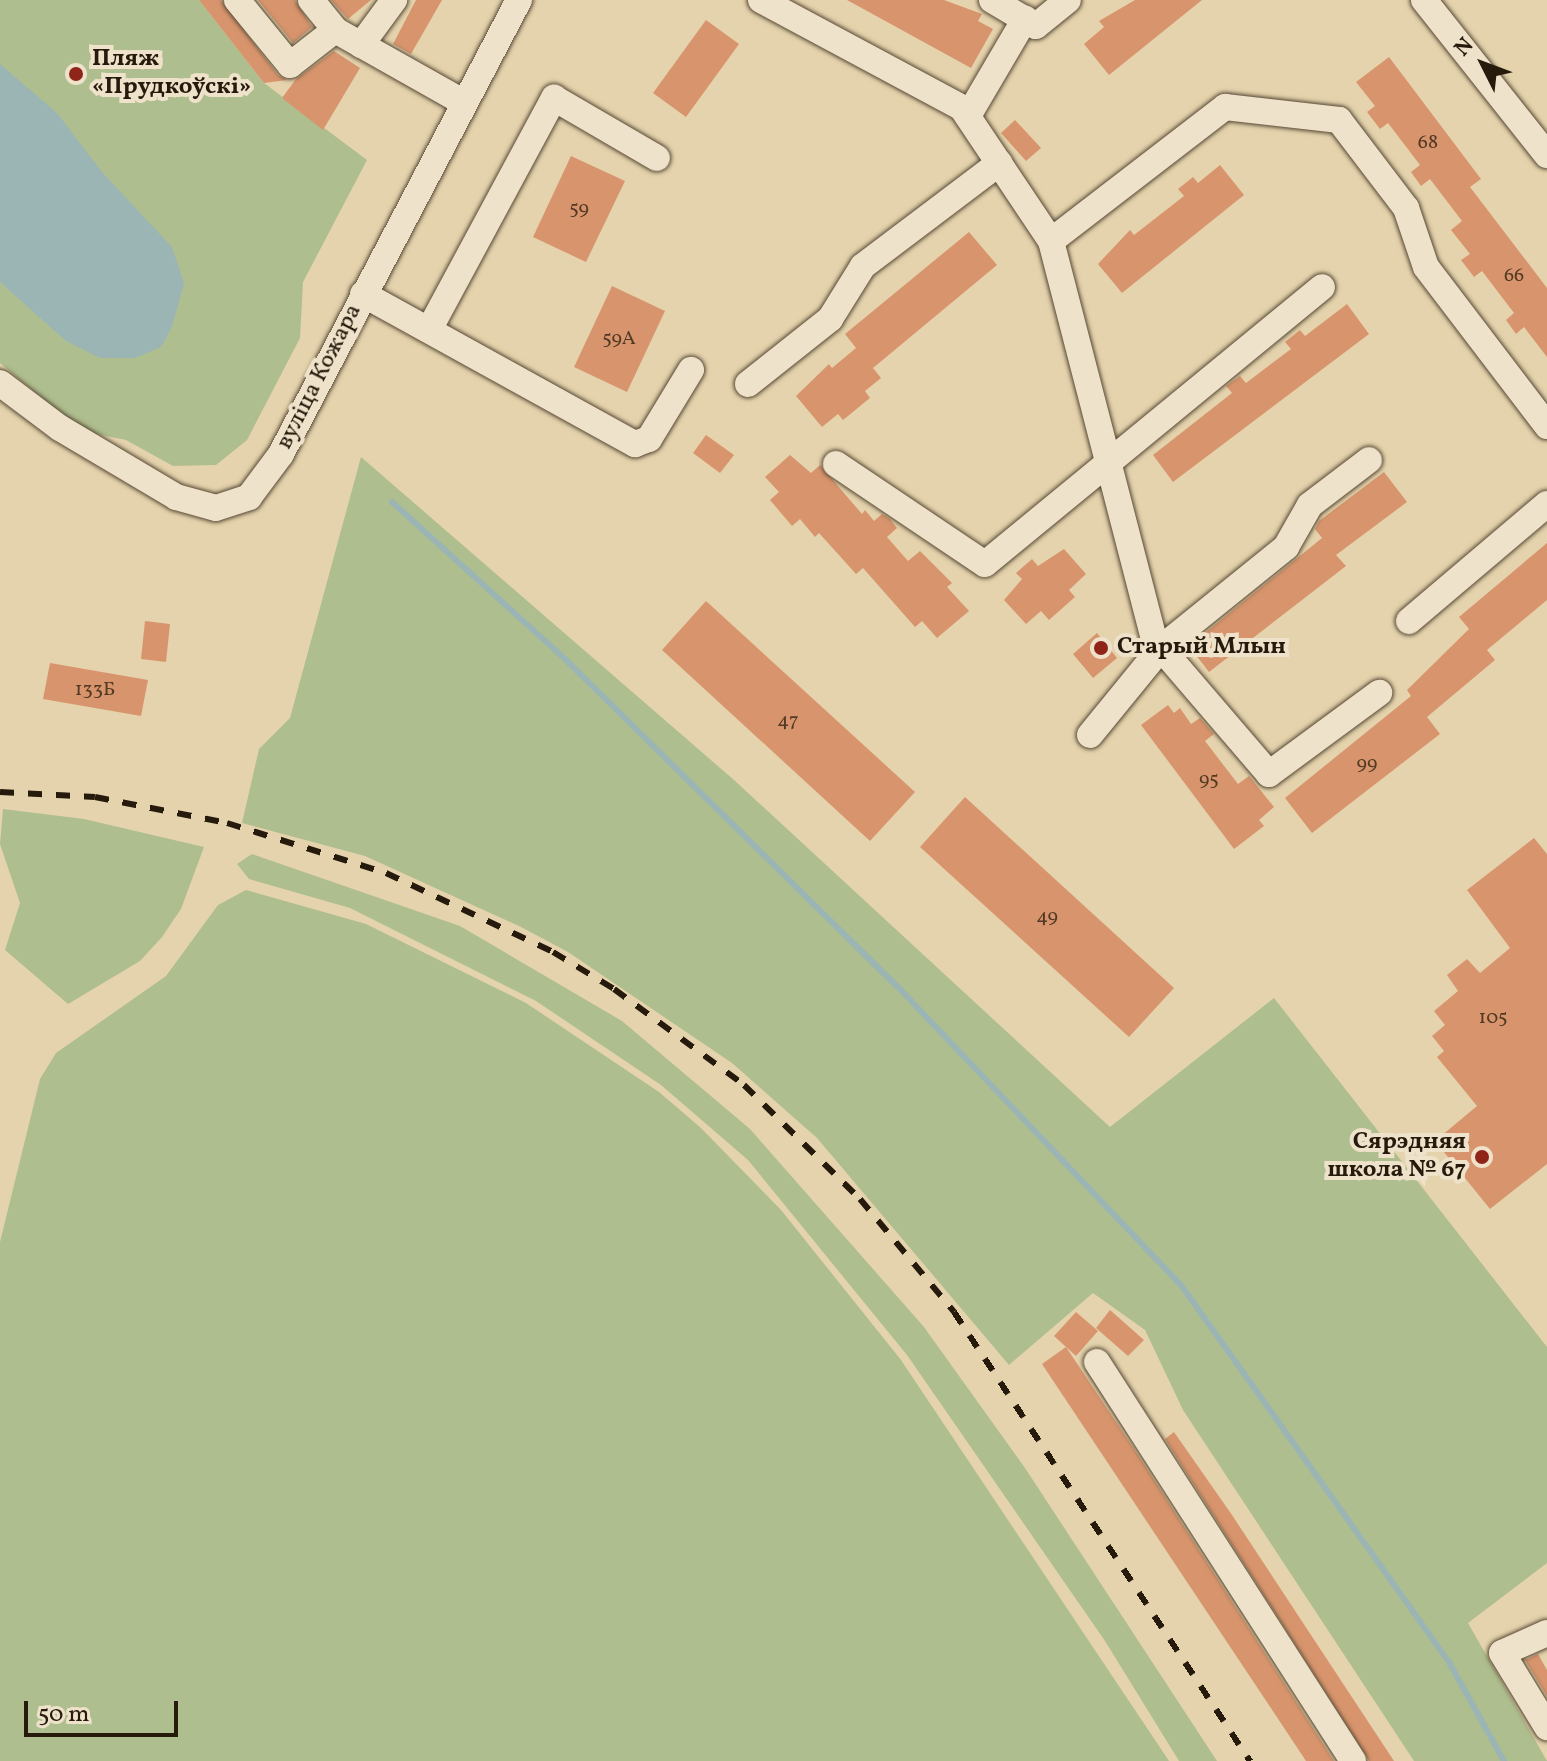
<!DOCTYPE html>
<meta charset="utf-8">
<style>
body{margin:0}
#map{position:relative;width:1547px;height:1761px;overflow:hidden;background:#e5d3ad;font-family:Vollkorn,serif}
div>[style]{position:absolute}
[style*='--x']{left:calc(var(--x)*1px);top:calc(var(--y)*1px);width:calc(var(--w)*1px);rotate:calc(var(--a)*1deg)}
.green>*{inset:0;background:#afbe8e}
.water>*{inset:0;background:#9bb5b5}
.stream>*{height:6px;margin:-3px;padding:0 3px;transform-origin:3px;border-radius:3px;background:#9bb5b5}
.building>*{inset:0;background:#d8956d}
.roads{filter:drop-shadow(0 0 2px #564834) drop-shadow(0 0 2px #564834)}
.minor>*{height:26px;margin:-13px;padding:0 13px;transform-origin:13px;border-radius:13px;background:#eee2ca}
.rail>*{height:6px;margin-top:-3px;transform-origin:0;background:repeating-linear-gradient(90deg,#261a0c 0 14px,transparent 0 28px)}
.dots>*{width:22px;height:22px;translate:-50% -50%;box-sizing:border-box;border:4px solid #eee2ca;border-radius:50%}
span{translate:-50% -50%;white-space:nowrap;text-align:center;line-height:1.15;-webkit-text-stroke:8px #eee2ca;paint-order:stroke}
.number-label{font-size:20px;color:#523924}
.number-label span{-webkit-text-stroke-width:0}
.poi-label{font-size:24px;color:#261a0c;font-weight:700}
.left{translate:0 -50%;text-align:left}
.right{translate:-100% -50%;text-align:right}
.street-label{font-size:24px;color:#261a0c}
.north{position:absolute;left:1443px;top:24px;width:80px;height:80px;-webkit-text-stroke:6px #eee2ca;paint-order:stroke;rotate:312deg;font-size:22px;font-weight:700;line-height:32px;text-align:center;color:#261a0c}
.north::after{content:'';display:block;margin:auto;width:28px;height:36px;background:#261a0c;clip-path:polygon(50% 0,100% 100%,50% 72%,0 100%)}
.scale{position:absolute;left:24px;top:1701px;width:154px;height:36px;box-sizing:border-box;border:4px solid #261a0c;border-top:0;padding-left:10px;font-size:24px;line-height:28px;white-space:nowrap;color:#261a0c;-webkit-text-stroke:6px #eee2ca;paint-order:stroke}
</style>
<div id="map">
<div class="green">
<i style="clip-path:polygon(0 0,199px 0,264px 83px,367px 160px,303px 282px,300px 338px,247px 440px,216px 465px,173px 466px,126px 440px,82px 431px,0 363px)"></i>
<i style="clip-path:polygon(361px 457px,734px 780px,1110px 1127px,1274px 998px,1547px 1347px,1547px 1563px,1468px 1623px,1547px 1761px,1414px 1761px,1183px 1410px,1145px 1330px,1093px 1293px,1009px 1365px,817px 1138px,732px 1063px,568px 952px,521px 927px,365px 856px,242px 823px,259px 749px,290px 718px)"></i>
<i style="clip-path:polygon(3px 809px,84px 819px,204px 847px,181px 909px,162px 937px,140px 961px,68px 1004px,5px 950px,20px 903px,0 844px)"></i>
<i style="clip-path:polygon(252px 854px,460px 926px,622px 1021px,750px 1129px,924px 1327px,1025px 1468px,1217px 1761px,1179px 1761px,1105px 1641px,907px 1355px,748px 1160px,661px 1085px,536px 1001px,350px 908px,249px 879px,237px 864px)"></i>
<i style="clip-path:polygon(246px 890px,366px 924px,526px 1003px,659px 1092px,701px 1128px,781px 1210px,901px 1360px,1169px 1761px,0 1761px,0 1242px,40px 1079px,56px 1053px,166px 976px,218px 905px)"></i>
</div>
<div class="water">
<i style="clip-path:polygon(0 64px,57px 113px,102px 172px,172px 247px,184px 283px,172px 327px,161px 347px,135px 358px,100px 358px,66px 341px,0 282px)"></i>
</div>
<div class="stream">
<i style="--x:392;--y:502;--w:235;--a:42.2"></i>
<i style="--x:566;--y:660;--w:465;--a:44.6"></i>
<i style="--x:897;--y:986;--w:412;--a:46.5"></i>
<i style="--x:1181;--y:1285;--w:465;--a:54.6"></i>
<i style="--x:1450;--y:1664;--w:111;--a:60.9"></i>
</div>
<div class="building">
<i style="clip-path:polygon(199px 0,221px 0,278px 75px,287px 80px,264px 83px)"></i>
<i style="clip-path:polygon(258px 0,295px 0,312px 27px,293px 43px)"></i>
<i style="clip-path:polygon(331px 0,371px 0,348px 19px)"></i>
<i style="clip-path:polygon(416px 0,442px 0,411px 54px,393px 44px)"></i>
<i style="clip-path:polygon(847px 0,944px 0,982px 14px,978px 21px,993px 29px,971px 68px)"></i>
<i style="clip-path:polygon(1135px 0,1202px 0,1109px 75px,1084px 44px,1104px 27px,1099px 21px)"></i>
<i style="clip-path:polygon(706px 20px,739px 44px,686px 117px,653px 93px)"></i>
<i style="clip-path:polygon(334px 51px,360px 68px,323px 130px,282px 98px,296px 79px)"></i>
<i style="clip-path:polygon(1389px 57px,1481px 179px,1470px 187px,1547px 288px,1547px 357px,1524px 327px,1516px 334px,1506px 320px,1514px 313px,1482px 271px,1474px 277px,1461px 260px,1470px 254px,1451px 230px,1462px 221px,1430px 179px,1421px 186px,1411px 172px,1420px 165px,1388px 123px,1380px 129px,1367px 112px,1375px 106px,1356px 82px)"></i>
<i style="clip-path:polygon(1015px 120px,1041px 148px,1026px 161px,1001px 133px)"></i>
<i style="clip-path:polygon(571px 156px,625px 181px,586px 262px,533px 237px)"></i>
<i style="clip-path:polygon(1220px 165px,1244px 195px,1122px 293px,1098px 264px,1130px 230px,1134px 235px,1184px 196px,1178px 189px,1193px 177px,1198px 183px)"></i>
<i style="clip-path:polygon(969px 232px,997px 265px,873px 368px,881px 378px,865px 391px,870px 398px,843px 420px,838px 414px,822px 427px,796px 396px,829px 364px,832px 368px,856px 348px,845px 334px)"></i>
<i style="clip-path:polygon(612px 286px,665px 311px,627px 392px,574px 367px)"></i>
<i style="clip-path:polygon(1347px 304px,1369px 334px,1173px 482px,1153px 455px,1232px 393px,1226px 386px,1240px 376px,1246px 383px,1291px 349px,1285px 342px,1300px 330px,1305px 336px)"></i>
<i style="clip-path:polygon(706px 435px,734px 455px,720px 473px,693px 453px)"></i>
<i style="clip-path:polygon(790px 455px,811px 473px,820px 465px,862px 514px,865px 510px,874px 521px,882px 514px,890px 519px,897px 528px,887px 537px,908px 561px,920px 551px,952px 583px,947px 587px,969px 611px,937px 638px,922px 621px,915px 627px,863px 568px,856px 574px,819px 533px,815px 537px,800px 519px,792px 526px,770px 500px,779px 492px,765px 477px)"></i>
<i style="clip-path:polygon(1384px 472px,1407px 502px,1336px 555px,1346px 566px,1209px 672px,1189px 646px,1322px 538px,1315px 529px,1319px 521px)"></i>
<i style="clip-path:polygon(1547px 543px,1547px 600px,1487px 650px,1495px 660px,1427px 717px,1440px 734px,1312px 833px,1285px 798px,1411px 696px,1407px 690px,1469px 629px,1459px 617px)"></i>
<i style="clip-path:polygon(1064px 549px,1086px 574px,1069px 590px,1075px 597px,1049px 620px,1041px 611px,1026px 624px,1004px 600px,1022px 579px,1016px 573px,1032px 559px,1038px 566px)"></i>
<i style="clip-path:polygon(706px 601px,915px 792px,870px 841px,662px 650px)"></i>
<i style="clip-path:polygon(145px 621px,170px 624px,166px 662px,141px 659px)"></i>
<i style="clip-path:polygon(1097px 633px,1117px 658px,1093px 678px,1073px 654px)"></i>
<i style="clip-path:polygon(50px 663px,148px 680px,141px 716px,43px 699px)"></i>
<i style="clip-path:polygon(1168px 705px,1174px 713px,1180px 708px,1191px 724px,1200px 718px,1214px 734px,1205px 741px,1228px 771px,1238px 784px,1249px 776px,1274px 807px,1259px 820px,1264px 826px,1234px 849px,1141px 725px)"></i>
<i style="clip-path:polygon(965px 797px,1174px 988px,1129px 1037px,920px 847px)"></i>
<i style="clip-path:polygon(1534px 838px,1547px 854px,1547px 1164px,1490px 1209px,1435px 1141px,1477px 1106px,1437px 1057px,1444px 1051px,1432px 1036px,1445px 1025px,1434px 1011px,1458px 991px,1447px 975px,1467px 959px,1480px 973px,1510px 948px,1467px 890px)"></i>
<i style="clip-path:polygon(1110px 1310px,1144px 1340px,1128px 1356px,1096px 1328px)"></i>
<i style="clip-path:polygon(1076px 1312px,1098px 1331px,1076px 1356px,1054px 1336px)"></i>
<i style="clip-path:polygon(1066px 1347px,1140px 1458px,1334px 1761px,1306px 1761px,1042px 1364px)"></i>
<i style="clip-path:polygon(1174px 1432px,1232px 1515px,1394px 1761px,1369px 1761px,1165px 1439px)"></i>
<i style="clip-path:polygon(1538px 1654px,1547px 1670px,1547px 1696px,1525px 1660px)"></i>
</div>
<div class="roads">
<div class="minor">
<i style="--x:237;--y:0;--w:84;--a:50.8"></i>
<i style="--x:290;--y:65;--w:57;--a:-37.9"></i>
<i style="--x:311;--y:0;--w:38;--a:51"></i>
<i style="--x:335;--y:30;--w:147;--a:29.4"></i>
<i style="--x:761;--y:0;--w:228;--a:28.2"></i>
<i style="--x:962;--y:108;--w:160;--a:56.2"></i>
<i style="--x:1051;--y:241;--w:220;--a:-37.6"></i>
<i style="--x:1225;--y:107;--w:115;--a:6.5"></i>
<i style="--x:1339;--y:120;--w:111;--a:52.7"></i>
<i style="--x:1406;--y:208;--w:62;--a:71.3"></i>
<i style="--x:1426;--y:267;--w:200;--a:52.7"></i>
<i style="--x:992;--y:0;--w:51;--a:30.6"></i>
<i style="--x:1036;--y:26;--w:41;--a:-39.1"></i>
<i style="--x:1424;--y:0;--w:198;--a:51.6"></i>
<i style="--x:361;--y:45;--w:56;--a:-53.7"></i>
<i style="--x:968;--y:116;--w:113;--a:-59.6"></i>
<i style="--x:1051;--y:241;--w:410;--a:75.5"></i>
<i style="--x:1154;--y:638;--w:12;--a:55"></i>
<i style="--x:1161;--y:648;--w:166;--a:49.4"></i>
<i style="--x:1269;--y:774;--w:137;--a:-36.4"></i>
<i style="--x:363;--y:294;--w:311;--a:28.9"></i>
<i style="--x:635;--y:444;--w:15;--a:-20"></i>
<i style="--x:649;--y:439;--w:81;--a:-58.7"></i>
<i style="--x:429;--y:330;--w:264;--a:-61.7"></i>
<i style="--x:554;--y:98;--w:119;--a:30.2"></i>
<i style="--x:0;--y:383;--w:75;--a:36.9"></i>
<i style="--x:60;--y:428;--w:135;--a:30.7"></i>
<i style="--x:176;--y:497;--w:41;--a:15.4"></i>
<i style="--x:216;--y:508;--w:35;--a:-18"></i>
<i style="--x:249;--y:497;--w:54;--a:-53.3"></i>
<i style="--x:281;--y:454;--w:513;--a:-62.34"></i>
<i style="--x:748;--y:384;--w:105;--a:-38.4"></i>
<i style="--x:830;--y:319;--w:62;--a:-58.1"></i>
<i style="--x:863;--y:266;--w:171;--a:-37.1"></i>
<i style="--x:836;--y:464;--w:179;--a:33.9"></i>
<i style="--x:985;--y:564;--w:436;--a:-39.4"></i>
<i style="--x:1409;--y:621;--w:181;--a:-40.3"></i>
<i style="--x:1090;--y:735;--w:112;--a:-50.8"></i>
<i style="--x:1161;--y:648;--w:161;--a:-38.9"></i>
<i style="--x:1286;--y:547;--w:48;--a:-60.3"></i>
<i style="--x:1310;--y:505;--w:74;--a:-37.3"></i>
<i style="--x:1097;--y:1362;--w:474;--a:57.3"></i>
<i style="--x:1547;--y:1633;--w:49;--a:156"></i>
<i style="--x:1502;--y:1653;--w:87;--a:58.7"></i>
</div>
</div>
<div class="rail">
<i style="--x:0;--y:792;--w:95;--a:3"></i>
<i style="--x:95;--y:797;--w:135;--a:11.1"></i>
<i style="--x:227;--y:823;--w:167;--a:17.5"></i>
<i style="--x:386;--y:873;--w:185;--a:25.3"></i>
<i style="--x:553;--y:952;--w:71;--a:31.2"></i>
<i style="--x:614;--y:989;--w:162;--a:36.4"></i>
<i style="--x:744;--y:1085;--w:163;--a:44.5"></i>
<i style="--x:860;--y:1199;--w:147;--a:50.2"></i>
<i style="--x:954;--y:1312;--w:538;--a:56.61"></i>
</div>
<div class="dots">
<i style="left:76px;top:74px;background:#8f2418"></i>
<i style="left:1101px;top:648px;background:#8f2418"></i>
<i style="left:1482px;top:1157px;background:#8f2418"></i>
</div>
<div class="number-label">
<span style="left:1428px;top:143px">68</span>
<span style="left:579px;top:209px">59</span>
<span style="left:1514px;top:276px">66</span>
<span style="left:619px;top:339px">59А</span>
<span style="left:95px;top:690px">133Б</span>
<span style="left:788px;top:721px">47</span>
<span style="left:1367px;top:764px">99</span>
<span style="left:1209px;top:780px">95</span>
<span style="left:1047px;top:917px">49</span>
<span style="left:1493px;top:1018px">105</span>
</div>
<div class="poi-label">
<span class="left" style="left:92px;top:74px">Пляж<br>«Прудкоўскі»</span>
<span class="left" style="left:1117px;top:648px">Старый Млын</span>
<span class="right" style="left:1466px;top:1157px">Сярэдняя<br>школа № 67</span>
</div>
<div class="street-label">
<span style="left:320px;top:377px;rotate:-63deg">вуліца Кожара</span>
</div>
<div class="north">N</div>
<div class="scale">50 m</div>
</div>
